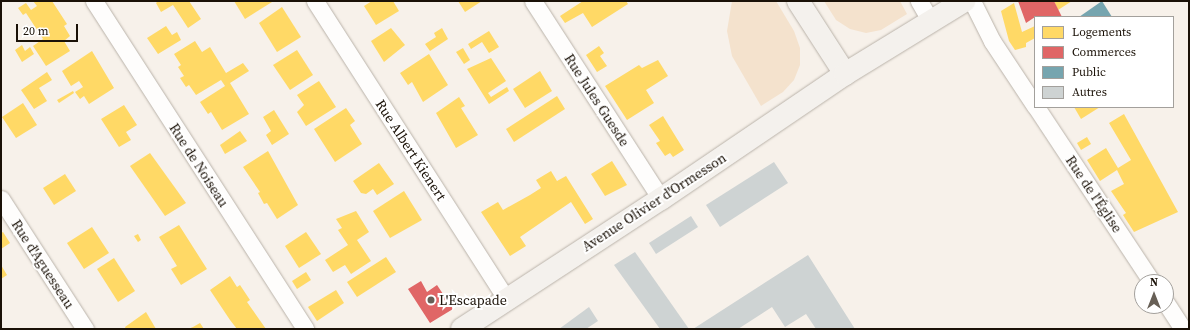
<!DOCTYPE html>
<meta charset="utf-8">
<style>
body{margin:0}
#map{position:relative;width:1190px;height:330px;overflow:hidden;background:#f7f1ea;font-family:"Source Serif 4",serif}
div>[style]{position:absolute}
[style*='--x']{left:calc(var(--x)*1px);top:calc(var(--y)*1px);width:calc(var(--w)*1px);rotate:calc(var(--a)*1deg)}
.green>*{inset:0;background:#f4e2cd}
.homes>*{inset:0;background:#ffd966}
.shops>*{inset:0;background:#e06666}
.public>*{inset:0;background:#76a5af}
.building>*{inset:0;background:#ced3d3}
.roads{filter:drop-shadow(0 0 1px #bab3aa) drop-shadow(0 0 1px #bab3aa)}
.street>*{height:17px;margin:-8.5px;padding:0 8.5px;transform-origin:8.5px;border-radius:8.5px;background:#fefdfc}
.secondary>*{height:22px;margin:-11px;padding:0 11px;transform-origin:11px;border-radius:11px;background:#f4f1ed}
.dots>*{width:11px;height:11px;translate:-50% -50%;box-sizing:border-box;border:2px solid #fff;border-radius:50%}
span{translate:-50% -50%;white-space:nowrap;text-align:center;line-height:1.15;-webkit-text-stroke:4px #fff;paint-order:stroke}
.street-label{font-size:14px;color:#1a1107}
.poi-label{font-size:14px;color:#1a1107}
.left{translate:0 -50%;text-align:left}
.frame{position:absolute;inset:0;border:2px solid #1a1107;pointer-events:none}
.legend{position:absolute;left:1034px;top:16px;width:140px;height:92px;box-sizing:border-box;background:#fff;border:1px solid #a3a09c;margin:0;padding:5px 7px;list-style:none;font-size:12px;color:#1a1107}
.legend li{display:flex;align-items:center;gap:8px;height:20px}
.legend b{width:20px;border:1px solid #a3a09c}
.north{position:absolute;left:1134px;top:274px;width:40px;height:40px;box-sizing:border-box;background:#fff;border:1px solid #a3a09c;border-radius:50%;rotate:0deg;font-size:11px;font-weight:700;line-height:16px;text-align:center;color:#1a1107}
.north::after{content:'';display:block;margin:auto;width:14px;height:18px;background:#675f56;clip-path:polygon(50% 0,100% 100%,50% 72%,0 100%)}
.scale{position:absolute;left:16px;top:24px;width:62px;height:18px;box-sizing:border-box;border:2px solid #1a1107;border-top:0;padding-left:5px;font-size:12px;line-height:14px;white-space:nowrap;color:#1a1107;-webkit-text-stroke:3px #fff;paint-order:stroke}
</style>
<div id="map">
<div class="green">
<i style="clip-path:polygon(732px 1px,776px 1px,794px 31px,800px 48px,800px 65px,794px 80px,783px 92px,761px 106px,732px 56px,727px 31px)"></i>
<i style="clip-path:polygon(824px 1px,900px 1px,907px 14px,881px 30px,866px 33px,850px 29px,836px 20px)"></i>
</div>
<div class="homes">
<i style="clip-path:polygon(33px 1px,52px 1px,67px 24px,64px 26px,70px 36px,64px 41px,70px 51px,46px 66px,33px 46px,43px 39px,26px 13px,23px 15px,18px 8px,26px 3px,31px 10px,37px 6px)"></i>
<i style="clip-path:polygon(158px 1px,189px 1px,201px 19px,188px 28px,173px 5px,161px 12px,156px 3px)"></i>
<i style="clip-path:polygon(234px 1px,271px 1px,272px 2px,245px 19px)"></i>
<i style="clip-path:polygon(372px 1px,393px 1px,399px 11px,376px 25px,364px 6px)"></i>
<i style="clip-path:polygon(458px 1px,482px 1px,465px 12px)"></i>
<i style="clip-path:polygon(583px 1px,626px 1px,628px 4px,592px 27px,583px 13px,565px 23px,560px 16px)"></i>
<i style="clip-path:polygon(1054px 1px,1072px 1px,1058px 10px)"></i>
<i style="clip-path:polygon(1014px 3px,1022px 32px,1035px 26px,1035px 38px,1026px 43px,1026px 47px,1015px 50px,1009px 41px,1001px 11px)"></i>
<i style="clip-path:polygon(282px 7px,301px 37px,277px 52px,259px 23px)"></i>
<i style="clip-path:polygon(166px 26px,172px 35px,177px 32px,181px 40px,158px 54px,147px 38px)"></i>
<i style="clip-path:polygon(391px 28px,405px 45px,384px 62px,371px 41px)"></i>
<i style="clip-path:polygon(442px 28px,448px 39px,430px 51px,425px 44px,436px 37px,434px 33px)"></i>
<i style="clip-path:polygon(489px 31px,499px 47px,489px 53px,482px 42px,471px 49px,468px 44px)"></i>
<i style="clip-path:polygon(195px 41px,202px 52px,210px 47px,226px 73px,243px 63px,249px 71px,230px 83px,249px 114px,222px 130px,211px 112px,208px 114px,200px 102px,225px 86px,221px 80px,196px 95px,189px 85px,186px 87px,180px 78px,184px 76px,178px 67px,181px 65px,174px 54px)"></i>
<i style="clip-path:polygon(22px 45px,25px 51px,30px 47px,34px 54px,22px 62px,15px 50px)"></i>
<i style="clip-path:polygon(599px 46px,604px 53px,600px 56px,607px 66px,597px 72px,586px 55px)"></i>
<i style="clip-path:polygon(463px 48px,470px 60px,464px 64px,456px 52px)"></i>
<i style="clip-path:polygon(297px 50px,313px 75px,290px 90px,273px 65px)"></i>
<i style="clip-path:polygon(92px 51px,114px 88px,89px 104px,84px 96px,80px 99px,75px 92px,83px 87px,79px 81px,71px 86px,62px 71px)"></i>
<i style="clip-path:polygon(429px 54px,448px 85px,423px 102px,412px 82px,408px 85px,400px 73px)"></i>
<i style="clip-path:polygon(491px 58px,506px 81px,488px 93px,491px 97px,507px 87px,509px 91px,489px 104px,467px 69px)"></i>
<i style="clip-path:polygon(658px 60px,668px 76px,646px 90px,654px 103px,627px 120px,605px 86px,639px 65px,642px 68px)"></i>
<i style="clip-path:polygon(540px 71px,552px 91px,525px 108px,513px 89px)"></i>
<i style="clip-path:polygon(47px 72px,52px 80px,39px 88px,47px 101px,34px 109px,21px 90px)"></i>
<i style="clip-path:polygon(319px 81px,336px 107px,306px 126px,297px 112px,304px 105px,297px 95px)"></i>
<i style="clip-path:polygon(73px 91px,74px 93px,59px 103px,57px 100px)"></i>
<i style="clip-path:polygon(557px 96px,565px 109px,514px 142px,506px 129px)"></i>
<i style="clip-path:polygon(459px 97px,465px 106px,461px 108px,478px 135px,456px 148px,436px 113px)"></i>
<i style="clip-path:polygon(23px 103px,37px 125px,16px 138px,2px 117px)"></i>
<i style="clip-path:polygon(124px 105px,137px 125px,126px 132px,131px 140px,119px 147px,101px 119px)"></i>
<i style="clip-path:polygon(1074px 107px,1100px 107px,1081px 119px)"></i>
<i style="clip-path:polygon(346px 108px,355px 121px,350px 125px,362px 144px,335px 162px,314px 129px)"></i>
<i style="clip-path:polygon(274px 110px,289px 134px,272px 145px,266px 135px,271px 131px,263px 117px)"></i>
<i style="clip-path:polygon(1124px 114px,1178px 212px,1134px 232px,1123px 215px,1126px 213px,1111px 191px,1124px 184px,1117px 170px,1100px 181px,1087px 160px,1106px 148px,1118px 168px,1131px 160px,1109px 123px)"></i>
<i style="clip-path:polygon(663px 116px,684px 150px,673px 157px,670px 153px,665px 156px,656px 143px,660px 141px,649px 125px)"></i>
<i style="clip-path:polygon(240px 131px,247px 141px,225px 154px,220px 145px)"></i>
<i style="clip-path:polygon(1087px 137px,1091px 144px,1081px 150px,1077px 143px)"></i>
<i style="clip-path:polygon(268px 151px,298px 205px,277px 219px,267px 203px,264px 204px,258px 193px,260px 192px,243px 167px)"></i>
<i style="clip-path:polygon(150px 153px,186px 203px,165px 216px,130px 166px)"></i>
<i style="clip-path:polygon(612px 161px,627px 185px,605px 196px,591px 174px)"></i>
<i style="clip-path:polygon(379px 163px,394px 184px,377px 195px,373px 189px,366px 194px,361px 193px,353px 181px)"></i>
<i style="clip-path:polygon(551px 171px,557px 181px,566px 176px,593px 219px,585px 224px,571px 202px,520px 237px,526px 246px,510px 256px,481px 212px,498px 202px,503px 210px,530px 195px,541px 188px,536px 180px)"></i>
<i style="clip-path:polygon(65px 174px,76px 191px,54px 205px,43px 188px)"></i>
<i style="clip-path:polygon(404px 191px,422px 220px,390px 238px,373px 211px)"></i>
<i style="clip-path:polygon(356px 211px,369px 232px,357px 240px,371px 261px,351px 274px,345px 265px,333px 272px,325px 260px,348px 245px,338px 230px,342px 228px,336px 219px)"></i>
<i style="clip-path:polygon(179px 225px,207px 269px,181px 285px,171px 269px,177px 266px,159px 237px)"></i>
<i style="clip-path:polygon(92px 227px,109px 253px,84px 269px,67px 243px)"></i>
<i style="clip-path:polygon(3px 232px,10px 243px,1px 249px,1px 233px)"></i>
<i style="clip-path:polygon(306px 232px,321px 254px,299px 268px,285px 246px)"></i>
<i style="clip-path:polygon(138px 234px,141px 240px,138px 242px,134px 236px)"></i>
<i style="clip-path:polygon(386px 257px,396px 272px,357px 297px,347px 282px)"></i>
<i style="clip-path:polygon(114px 258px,135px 291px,118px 302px,97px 269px)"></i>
<i style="clip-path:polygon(1px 265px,7px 275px,1px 279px)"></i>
<i style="clip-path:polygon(306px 272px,311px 280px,297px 289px,292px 281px)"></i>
<i style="clip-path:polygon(230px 276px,237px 287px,240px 285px,250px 300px,247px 302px,266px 329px,237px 329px,230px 320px,210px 290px)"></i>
<i style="clip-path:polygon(336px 290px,344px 303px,317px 321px,308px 307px)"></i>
<i style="clip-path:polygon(146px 312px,156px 329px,126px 329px,125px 327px)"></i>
<i style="clip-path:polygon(200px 323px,204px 329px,188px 329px,193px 327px)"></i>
</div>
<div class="shops">
<i style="clip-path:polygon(1018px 1px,1054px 1px,1062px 17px,1035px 17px,1026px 23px)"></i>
<i style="clip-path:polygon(421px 281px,427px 292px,437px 285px,453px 309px,430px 323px,408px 289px)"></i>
</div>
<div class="public">
<i style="clip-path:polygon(1102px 1px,1112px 17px,1079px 17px)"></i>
</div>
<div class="building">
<i style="clip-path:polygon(774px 162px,788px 183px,720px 227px,706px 205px)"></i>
<i style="clip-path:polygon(691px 216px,698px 227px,656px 254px,649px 243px)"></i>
<i style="clip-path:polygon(635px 252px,689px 329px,660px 329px,614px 265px)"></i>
<i style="clip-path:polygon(808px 255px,855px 329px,816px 329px,806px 314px,785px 327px,772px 307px,738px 329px,693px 329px)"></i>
<i style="clip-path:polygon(589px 307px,598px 321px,586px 329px,559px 329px)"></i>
</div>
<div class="roads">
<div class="street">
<i style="--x:94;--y:1;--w:390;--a:57.2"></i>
<i style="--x:315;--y:1;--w:355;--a:57.3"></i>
<i style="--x:533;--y:1;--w:236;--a:57.1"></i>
<i style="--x:919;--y:1;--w:24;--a:60"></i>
<i style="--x:972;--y:1;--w:45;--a:63.4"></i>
<i style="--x:992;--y:41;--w:78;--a:56.5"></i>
<i style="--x:1036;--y:107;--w:210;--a:56.5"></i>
<i style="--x:1;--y:199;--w:155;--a:57.1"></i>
<i style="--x:1166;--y:303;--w:31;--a:57"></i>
</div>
<div class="secondary">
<i style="--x:798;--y:1;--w:87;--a:57.2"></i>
<i style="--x:462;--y:329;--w:238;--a:-33.2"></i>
<i style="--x:661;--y:199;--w:222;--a:-34.2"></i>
<i style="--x:845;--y:74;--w:140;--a:-31.5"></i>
</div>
</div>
<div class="dots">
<i style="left:431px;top:300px;background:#675f56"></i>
</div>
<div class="street-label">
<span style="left:597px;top:100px;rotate:57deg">Rue Jules Guesde</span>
<span style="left:411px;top:150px;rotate:57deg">Rue Albert Kienert</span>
<span style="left:199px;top:165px;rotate:57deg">Rue de Noiseau</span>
<span style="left:1094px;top:194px;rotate:56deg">Rue de l'Église</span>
<span style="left:654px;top:202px;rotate:-33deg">Avenue Olivier d'Ormesson</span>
<span style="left:43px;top:264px;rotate:57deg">Rue d'Aguesseau</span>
</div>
<div class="poi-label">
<span class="left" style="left:439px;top:300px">L'Escapade</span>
</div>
<div class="frame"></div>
<ul class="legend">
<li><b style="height:11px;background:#ffd966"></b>Logements</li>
<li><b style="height:11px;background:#e06666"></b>Commerces</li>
<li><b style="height:11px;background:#76a5af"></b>Public</li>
<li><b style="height:11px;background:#ced3d3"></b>Autres</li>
</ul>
<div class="north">N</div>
<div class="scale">20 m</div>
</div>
